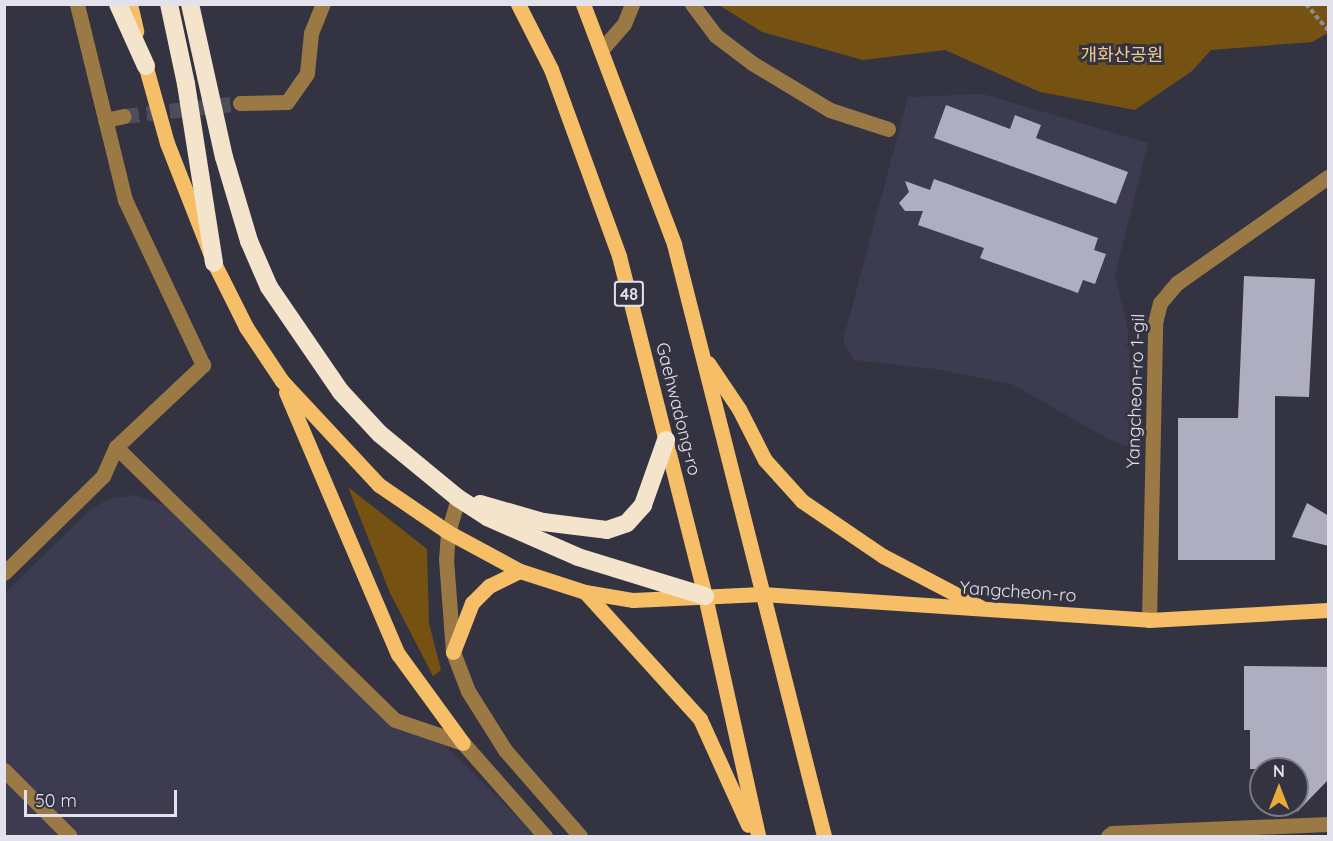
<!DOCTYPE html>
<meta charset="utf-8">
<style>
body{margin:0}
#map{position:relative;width:1333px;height:841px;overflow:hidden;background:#343342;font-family:Quicksand,"Noto Sans KR",sans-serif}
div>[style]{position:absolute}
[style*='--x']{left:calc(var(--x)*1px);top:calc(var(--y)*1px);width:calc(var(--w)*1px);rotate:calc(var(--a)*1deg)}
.built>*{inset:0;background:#3c3b50}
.green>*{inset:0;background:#755212}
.building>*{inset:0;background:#afaec0}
.minor-tunnel>*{height:15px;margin-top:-7.5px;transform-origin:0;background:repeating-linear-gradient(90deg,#4e4d5c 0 15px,transparent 0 23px)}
.path>*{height:4px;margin-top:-2px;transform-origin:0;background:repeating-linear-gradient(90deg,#8c8b97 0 4.5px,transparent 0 7.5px)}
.minor>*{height:15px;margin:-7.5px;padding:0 7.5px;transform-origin:7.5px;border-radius:7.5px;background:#9b7945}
.major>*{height:15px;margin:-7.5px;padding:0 7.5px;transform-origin:7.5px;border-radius:7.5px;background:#f6be67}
.highway>*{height:18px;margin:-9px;padding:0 9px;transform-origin:9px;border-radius:9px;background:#f4e4cc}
span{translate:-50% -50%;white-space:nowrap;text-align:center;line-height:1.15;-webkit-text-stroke:6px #343342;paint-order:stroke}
.shield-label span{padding:2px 4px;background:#343342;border:2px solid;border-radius:4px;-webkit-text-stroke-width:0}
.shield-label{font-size:16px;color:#e3e2ec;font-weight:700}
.park-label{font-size:18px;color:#f5cb8e}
.street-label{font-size:18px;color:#e3e2ec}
.frame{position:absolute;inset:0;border:6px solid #e3e2ec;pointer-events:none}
.north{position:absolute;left:1249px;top:757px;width:60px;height:60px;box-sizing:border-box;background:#343342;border:2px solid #7a7986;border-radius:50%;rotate:0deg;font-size:16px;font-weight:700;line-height:24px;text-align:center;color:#e3e2ec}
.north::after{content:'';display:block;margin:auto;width:21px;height:27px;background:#eaaa39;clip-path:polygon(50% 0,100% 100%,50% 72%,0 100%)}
.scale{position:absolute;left:24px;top:790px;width:153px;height:27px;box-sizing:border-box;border:3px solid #e3e2ec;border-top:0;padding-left:8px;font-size:18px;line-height:21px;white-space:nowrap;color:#e3e2ec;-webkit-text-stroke:4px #343342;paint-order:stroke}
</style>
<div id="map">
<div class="built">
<i style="clip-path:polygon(983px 94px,1148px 143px,1115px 274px,1128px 331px,1134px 449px,1106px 438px,1012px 384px,936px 369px,854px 360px,843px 341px,908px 97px)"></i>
<i style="clip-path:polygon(134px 495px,171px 507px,394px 726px,446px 746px,537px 836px,5px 836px,5px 593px,91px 509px,109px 499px)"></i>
</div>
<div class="green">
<i style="clip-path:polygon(1328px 4px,1328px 33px,1312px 42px,1211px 50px,1192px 71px,1135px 110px,1040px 92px,945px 50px,863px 60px,762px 32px,719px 5px)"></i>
<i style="clip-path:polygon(348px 487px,427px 549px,429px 623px,441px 670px,433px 676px,390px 593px)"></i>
</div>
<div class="building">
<i style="clip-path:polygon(946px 105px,1010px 129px,1015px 115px,1041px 125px,1036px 138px,1128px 172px,1116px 204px,934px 138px)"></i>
<i style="clip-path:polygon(934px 179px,1098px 238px,1094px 250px,1106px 254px,1095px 284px,1083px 280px,1078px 293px,980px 258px,984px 248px,918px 225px,923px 211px,905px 211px,899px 203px,909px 192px,905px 181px,930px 190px)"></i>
<i style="clip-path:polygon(1244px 276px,1315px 279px,1309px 397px,1275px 396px,1275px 560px,1178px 560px,1178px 418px,1238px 418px)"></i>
<i style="clip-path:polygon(1307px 503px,1329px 516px,1329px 546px,1292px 537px)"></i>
<i style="clip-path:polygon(1244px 666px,1329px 667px,1329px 779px,1297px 812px,1297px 769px,1250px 769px,1250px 730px,1244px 730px)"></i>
</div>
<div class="minor-tunnel">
<i style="--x:124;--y:116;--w:117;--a:-6.4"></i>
</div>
<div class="path">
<i style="--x:1306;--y:4;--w:34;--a:50"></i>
</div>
<div class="minor">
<i style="--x:692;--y:4;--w:39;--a:53"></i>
<i style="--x:715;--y:35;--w:46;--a:37.1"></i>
<i style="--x:752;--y:63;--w:91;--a:31.1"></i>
<i style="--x:830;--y:110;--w:61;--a:18.1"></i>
<i style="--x:602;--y:49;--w:33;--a:-49"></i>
<i style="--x:624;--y:24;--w:22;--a:-68"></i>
<i style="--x:240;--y:103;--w:47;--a:-1.2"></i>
<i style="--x:287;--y:102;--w:35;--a:-55"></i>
<i style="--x:307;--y:73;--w:40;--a:-84.3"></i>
<i style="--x:311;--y:33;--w:31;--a:-68"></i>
<i style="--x:105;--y:120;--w:19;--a:-12"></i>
<i style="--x:116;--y:447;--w:390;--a:44.4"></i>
<i style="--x:395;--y:720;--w:72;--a:18.7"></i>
<i style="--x:463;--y:743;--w:124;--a:48.6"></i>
<i style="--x:458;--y:498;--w:35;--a:106"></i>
<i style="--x:448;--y:532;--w:27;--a:94"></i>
<i style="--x:446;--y:559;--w:93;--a:85.7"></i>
<i style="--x:453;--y:652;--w:42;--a:69"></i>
<i style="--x:468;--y:691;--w:70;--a:57.9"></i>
<i style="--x:505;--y:750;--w:114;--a:48.9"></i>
<i style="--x:4;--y:573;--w:139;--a:-44.4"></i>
<i style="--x:103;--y:476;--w:32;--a:-66"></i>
<i style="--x:116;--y:447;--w:120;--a:-43.3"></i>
<i style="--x:203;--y:365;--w:183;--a:-115.3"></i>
<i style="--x:125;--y:200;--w:202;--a:-103.8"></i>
<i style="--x:1149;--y:620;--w:297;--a:-88.8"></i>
<i style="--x:1155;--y:323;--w:21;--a:-76"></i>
<i style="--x:1160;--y:303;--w:26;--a:-50"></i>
<i style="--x:1177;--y:283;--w:184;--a:-35.1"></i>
<i style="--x:4;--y:770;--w:93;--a:45"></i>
<i style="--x:1108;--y:836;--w:5;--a:-37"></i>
<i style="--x:1112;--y:833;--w:216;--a:-2.4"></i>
</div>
<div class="major">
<i style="--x:130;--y:4;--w:28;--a:77"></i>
<i style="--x:518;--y:4;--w:73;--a:63.1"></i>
<i style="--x:551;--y:69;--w:199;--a:70"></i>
<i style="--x:619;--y:256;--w:351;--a:75.8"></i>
<i style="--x:705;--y:596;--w:246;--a:77.5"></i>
<i style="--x:583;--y:4;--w:257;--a:69.2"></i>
<i style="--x:674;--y:244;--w:611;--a:75.78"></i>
<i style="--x:143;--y:57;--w:89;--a:74.4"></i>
<i style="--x:167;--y:143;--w:129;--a:68.6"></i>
<i style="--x:214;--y:263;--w:72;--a:63.4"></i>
<i style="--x:246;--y:327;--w:65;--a:56.3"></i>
<i style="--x:282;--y:381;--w:142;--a:47"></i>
<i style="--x:379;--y:485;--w:83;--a:34.3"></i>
<i style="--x:448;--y:532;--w:82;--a:28.4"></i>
<i style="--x:520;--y:571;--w:68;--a:17.9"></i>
<i style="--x:585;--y:592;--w:49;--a:9.5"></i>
<i style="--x:633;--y:600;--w:129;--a:-2.7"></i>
<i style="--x:762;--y:594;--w:388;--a:3.8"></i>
<i style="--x:1149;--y:620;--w:179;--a:-3.2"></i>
<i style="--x:708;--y:363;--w:55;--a:56"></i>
<i style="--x:739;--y:409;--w:57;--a:63"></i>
<i style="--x:765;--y:460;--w:55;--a:47.9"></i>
<i style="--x:802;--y:501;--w:98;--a:34.2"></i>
<i style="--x:883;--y:556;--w:110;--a:27.7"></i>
<i style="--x:286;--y:392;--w:285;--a:66.9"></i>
<i style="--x:398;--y:654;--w:110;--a:53.9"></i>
<i style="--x:585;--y:592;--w:171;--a:47.8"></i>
<i style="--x:700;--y:719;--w:116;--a:65.6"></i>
<i style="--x:453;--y:652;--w:53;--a:-68.8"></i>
<i style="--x:472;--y:603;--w:24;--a:-45"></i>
<i style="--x:489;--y:586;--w:34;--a:-26"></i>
</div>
<div class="highway">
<i style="--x:118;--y:4;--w:68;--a:65.7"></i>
<i style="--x:169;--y:4;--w:82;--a:78"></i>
<i style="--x:186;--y:84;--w:181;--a:81.1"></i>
<i style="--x:190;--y:4;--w:157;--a:77.5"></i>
<i style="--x:224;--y:157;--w:88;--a:73.4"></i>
<i style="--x:249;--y:241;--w:50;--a:66.5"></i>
<i style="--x:269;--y:287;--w:127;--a:55.6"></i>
<i style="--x:341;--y:392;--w:57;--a:47.1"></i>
<i style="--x:380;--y:434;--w:101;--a:39.4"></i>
<i style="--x:458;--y:498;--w:35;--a:33"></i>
<i style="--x:487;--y:517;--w:99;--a:23.7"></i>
<i style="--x:578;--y:557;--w:133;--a:17.1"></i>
<i style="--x:480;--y:504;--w:66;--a:15.9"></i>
<i style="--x:543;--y:522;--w:64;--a:7.1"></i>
<i style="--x:607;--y:530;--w:21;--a:-19"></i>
<i style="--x:627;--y:523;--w:24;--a:-48"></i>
<i style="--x:643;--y:505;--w:69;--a:-70.5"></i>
</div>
<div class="shield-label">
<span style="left:629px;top:294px">48</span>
</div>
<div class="park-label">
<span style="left:1122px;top:55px">개화산공원</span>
</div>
<div class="street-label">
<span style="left:1136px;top:391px;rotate:-88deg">Yangcheon-ro 1-gil</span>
<span style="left:678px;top:409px;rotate:76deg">Gaehwadong-ro</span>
<span style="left:1018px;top:592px;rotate:4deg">Yangcheon-ro</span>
</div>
<div class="frame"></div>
<div class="north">N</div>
<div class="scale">50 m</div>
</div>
